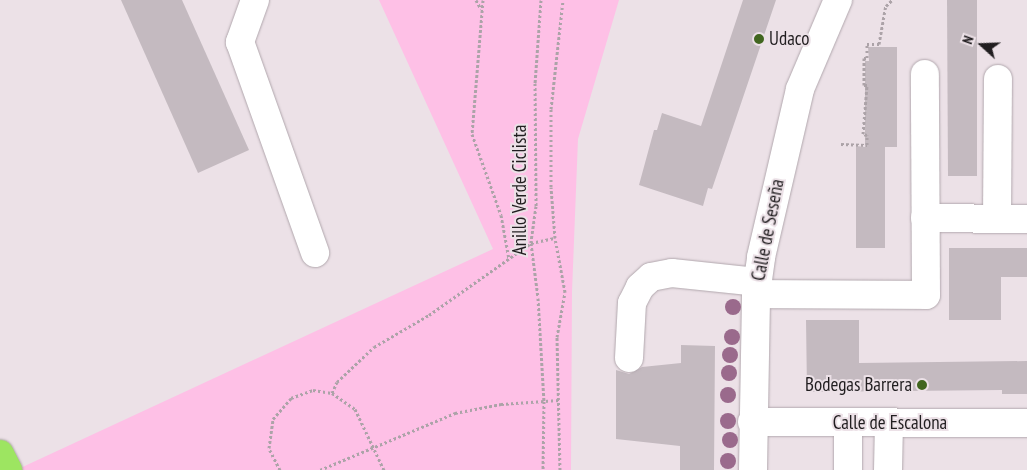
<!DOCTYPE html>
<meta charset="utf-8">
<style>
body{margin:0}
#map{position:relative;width:1027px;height:470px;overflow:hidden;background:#ece1e7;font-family:"PT Sans Narrow",sans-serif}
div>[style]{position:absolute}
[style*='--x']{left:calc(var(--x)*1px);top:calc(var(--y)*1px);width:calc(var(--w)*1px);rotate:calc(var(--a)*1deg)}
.green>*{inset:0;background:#fec0e6}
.building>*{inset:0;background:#c4bac0}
.path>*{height:3px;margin-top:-1.5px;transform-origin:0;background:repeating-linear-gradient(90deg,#aca3a8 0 2.5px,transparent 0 5px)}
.roads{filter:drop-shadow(0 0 1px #b1a7ad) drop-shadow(0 0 1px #b1a7ad)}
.minor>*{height:28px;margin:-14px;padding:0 14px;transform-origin:14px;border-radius:14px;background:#fff}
.highway>*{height:28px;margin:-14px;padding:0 14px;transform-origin:14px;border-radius:14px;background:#9de561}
.trees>*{width:16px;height:16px;margin:-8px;border-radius:50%;background:#9a6a8c}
.dots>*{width:14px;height:14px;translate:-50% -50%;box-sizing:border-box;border:2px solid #ece1e7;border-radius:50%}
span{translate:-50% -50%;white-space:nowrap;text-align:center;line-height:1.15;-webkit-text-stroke:4px #ece1e7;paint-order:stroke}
.poi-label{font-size:19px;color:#211e20}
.left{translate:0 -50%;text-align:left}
.right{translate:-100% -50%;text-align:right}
.street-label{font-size:19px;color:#211e20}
.north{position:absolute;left:957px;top:20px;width:50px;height:50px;-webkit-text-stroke:4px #ece1e7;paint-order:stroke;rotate:290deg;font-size:14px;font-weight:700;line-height:20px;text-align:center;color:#211e20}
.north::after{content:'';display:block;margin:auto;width:18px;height:22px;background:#211e20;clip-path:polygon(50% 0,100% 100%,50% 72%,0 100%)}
</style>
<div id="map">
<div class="green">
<i style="clip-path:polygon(379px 0,619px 0,578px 139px,572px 292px,571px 470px,16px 470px,493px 249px)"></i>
</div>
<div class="building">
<i style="clip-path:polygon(121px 0,182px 0,249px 150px,198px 173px)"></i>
<i style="clip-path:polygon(743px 0,776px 0,712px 189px,708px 188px,703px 206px,639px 185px,654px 130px,657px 130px,662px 113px,701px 126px)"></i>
<i style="clip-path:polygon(947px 0,977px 0,977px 176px,948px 176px)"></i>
<i style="clip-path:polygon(868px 47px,897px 47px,897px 147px,885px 147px,885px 248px,856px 248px,856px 146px,865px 147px,865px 61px,869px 61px)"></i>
<i style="clip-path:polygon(949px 248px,1027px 248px,1027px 277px,1001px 277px,1001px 320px,949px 320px)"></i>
<i style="clip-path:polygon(806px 320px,859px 320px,859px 363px,1027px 361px,1027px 394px,1002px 394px,1002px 390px,807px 392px)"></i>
<i style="clip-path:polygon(681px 345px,715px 346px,714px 470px,680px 470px,680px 446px,616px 439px,616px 370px,629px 374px,642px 367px,681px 363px)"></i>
</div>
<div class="path">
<i style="--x:476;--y:0;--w:10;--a:61"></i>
<i style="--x:483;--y:0;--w:134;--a:94.7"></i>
<i style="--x:472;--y:134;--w:86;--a:70.3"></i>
<i style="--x:501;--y:215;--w:45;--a:79.7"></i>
<i style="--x:541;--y:0;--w:83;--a:94.1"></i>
<i style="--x:535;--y:83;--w:123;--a:89.5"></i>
<i style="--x:536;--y:206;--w:37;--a:98"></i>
<i style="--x:531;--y:243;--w:55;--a:82.7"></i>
<i style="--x:538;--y:298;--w:103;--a:86.7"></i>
<i style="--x:544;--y:401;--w:69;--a:90.8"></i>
<i style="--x:841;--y:144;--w:26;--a:2"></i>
<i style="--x:867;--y:145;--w:10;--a:-90"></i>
<i style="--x:867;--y:135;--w:4;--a:-166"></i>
<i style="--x:863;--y:134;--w:49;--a:-85.3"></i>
<i style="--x:867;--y:85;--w:3;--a:180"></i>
<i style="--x:864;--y:85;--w:27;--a:-90"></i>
<i style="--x:864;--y:58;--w:3;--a:0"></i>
<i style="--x:867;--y:58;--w:14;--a:-90"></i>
<i style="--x:867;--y:44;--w:12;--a:0"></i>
<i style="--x:879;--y:44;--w:39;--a:-80"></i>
<i style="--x:886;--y:6;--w:8;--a:-45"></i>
<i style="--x:332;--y:393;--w:12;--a:-66"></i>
<i style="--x:337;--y:382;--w:51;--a:-43.4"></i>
<i style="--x:374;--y:347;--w:64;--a:-30.2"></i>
<i style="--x:429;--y:315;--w:125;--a:-35.2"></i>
<i style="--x:531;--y:243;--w:25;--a:-12"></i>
<i style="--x:280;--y:470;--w:25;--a:-117"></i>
<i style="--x:269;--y:448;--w:29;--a:-82"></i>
<i style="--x:273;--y:419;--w:28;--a:-49"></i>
<i style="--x:291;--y:398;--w:23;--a:-20"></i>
<i style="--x:313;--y:390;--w:19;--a:9"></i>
<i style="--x:332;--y:393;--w:28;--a:35"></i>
<i style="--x:355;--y:409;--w:68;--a:64.6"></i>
<i style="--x:320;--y:470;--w:147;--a:-22.9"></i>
<i style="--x:455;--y:413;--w:47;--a:-11.1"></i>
<i style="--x:501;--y:404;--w:58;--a:-3.9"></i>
<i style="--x:560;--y:470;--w:133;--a:-91.3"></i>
<i style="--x:557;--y:337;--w:46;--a:-79.9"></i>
<i style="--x:565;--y:292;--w:55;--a:-100.5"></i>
<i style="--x:555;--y:238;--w:51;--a:-94.5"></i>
<i style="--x:551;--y:187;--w:78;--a:-90"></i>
<i style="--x:551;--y:109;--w:110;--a:-83.7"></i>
</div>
<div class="roads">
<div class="minor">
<i style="--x:255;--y:0;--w:45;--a:109.7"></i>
<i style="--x:240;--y:42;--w:224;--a:70.4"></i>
<i style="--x:925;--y:218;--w:102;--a:0.6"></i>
<i style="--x:997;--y:219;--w:140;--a:-89.6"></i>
<i style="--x:756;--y:294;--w:170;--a:0.3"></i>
<i style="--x:926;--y:295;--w:221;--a:-90.3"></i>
<i style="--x:629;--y:358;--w:55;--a:-86.9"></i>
<i style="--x:632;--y:303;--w:18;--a:-63"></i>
<i style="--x:640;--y:287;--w:15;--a:-42"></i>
<i style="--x:651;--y:277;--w:21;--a:-11"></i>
<i style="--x:672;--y:273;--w:85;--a:6"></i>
<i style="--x:752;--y:422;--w:275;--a:0.2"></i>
<i style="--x:753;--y:470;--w:176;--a:-89"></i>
<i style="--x:756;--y:294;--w:37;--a:-82"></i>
<i style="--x:761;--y:257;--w:172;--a:-76.9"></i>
<i style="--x:800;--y:89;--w:97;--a:-66.9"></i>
<i style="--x:848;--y:470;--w:47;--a:-90"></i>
<i style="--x:888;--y:470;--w:47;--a:-88.8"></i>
</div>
<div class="highway">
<i style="--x:0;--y:454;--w:18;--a:63"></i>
</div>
</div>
<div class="trees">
<i style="left:733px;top:307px"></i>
<i style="left:732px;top:337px"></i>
<i style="left:730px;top:355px"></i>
<i style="left:729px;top:373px"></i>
<i style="left:728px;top:395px"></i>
<i style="left:728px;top:421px"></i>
<i style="left:730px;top:440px"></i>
<i style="left:728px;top:461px"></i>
</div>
<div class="dots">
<i style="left:759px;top:39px;background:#41661f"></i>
<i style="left:922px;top:385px;background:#41661f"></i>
</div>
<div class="poi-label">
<span class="left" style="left:769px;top:39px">Udaco</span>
<span class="right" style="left:912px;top:385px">Bodegas Barrera</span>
</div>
<div class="street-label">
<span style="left:520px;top:190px;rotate:-90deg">Anillo Verde Ciclista</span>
<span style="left:768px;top:230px;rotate:-79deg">Calle de Seseña</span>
<span style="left:890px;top:423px">Calle de Escalona</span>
</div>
<div class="north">N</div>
</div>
